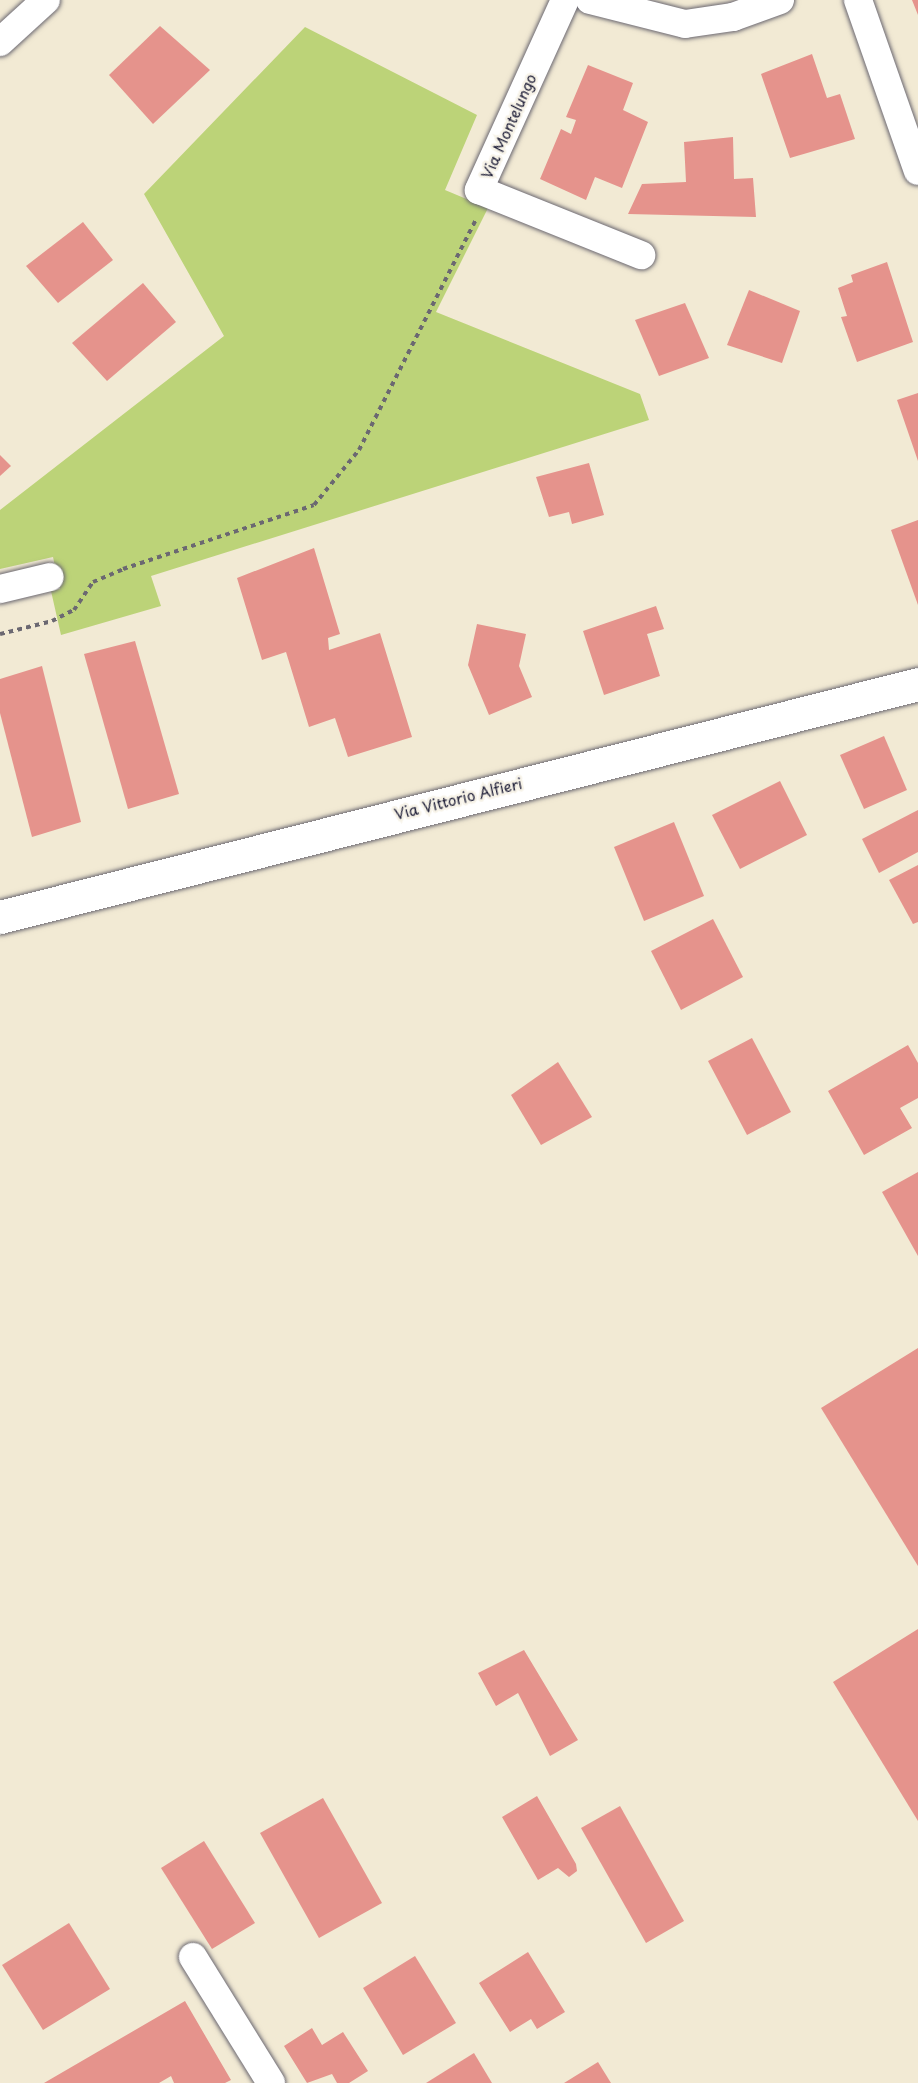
<!DOCTYPE html>
<style>
body{margin:0}
#map{position:relative;width:918px;height:2083px;overflow:hidden;background:#f2ead4;font-family:"Playpen Sans",sans-serif}
div>[style]{position:absolute}
[style*='--x']{left:calc(var(--x)*1px);top:calc(var(--y)*1px);width:calc(var(--w)*1px);rotate:calc(var(--a)*1deg)}
.green>*{inset:0;background:#bcd378}
.building>*{inset:0;background:#e5938c}
.path>*{height:4px;margin-top:-2px;transform-origin:0;background:repeating-linear-gradient(90deg,#6b6871 0 4.5px,transparent 0 9px)}
.roads{filter:drop-shadow(0 0 2px #6b6871) drop-shadow(0 0 2px #6b6871)}
.minor>*{height:28px;margin:-14px;padding:0 14px;transform-origin:14px;border-radius:14px;background:#fff}
.tertiary>*{height:33px;margin:-16.5px;padding:0 16.5px;transform-origin:16.5px;border-radius:16.5px;background:#fff}
span{translate:-50% -50%;white-space:nowrap;text-align:center;line-height:1.15;-webkit-text-stroke:5px #f7f3e8;paint-order:stroke}
.street-label{font-size:15px;color:#22223b}
</style>
<div id="map">
<div class="green">
<i style="clip-path:polygon(305px 27px,477px 115px,445px 190px,488px 208px,436px 312px,640px 394px,649px 420px,151px 576px,161px 606px,61px 635px,51px 591px,60px 589px,53px 557px,0 569px,0 510px,224px 336px,144px 194px)"></i>
</div>
<div class="building">
<i style="clip-path:polygon(912px 0,918px 0,918px 15px)"></i>
<i style="clip-path:polygon(160px 26px,210px 70px,153px 124px,109px 75px)"></i>
<i style="clip-path:polygon(812px 54px,827px 98px,840px 94px,855px 139px,790px 158px,761px 74px)"></i>
<i style="clip-path:polygon(588px 65px,633px 83px,623px 110px,648px 122px,622px 188px,595px 177px,586px 200px,540px 179px,561px 129px,571px 134px,576px 120px,566px 117px)"></i>
<i style="clip-path:polygon(733px 137px,734px 179px,753px 178px,756px 217px,628px 214px,642px 184px,686px 182px,684px 142px)"></i>
<i style="clip-path:polygon(83px 222px,113px 260px,58px 303px,26px 266px)"></i>
<i style="clip-path:polygon(887px 262px,913px 342px,857px 362px,841px 317px,847px 316px,838px 288px,853px 282px,851px 275px)"></i>
<i style="clip-path:polygon(143px 283px,176px 322px,107px 381px,72px 343px)"></i>
<i style="clip-path:polygon(749px 290px,800px 311px,782px 363px,727px 345px)"></i>
<i style="clip-path:polygon(685px 303px,709px 358px,659px 376px,635px 320px)"></i>
<i style="clip-path:polygon(918px 393px,918px 461px,897px 400px)"></i>
<i style="clip-path:polygon(0 455px,11px 466px,0 476px)"></i>
<i style="clip-path:polygon(589px 463px,604px 515px,572px 524px,569px 512px,549px 517px,536px 477px)"></i>
<i style="clip-path:polygon(918px 520px,918px 605px,891px 530px)"></i>
<i style="clip-path:polygon(314px 548px,340px 634px,328px 638px,329px 650px,380px 633px,412px 737px,348px 757px,335px 718px,309px 727px,286px 652px,262px 660px,237px 578px)"></i>
<i style="clip-path:polygon(656px 606px,664px 629px,647px 634px,660px 676px,604px 695px,583px 631px)"></i>
<i style="clip-path:polygon(477px 624px,526px 634px,519px 666px,532px 697px,489px 715px,468px 665px)"></i>
<i style="clip-path:polygon(135px 641px,179px 794px,128px 809px,84px 654px)"></i>
<i style="clip-path:polygon(42px 666px,81px 822px,32px 837px,0 713px,0 679px)"></i>
<i style="clip-path:polygon(884px 736px,907px 790px,864px 809px,840px 755px)"></i>
<i style="clip-path:polygon(780px 781px,807px 835px,740px 869px,712px 815px)"></i>
<i style="clip-path:polygon(918px 810px,918px 852px,879px 873px,862px 839px)"></i>
<i style="clip-path:polygon(674px 822px,704px 896px,644px 921px,614px 847px)"></i>
<i style="clip-path:polygon(918px 865px,918px 922px,913px 924px,889px 880px)"></i>
<i style="clip-path:polygon(713px 919px,743px 977px,681px 1010px,651px 951px)"></i>
<i style="clip-path:polygon(752px 1038px,791px 1112px,747px 1135px,708px 1061px)"></i>
<i style="clip-path:polygon(908px 1045px,918px 1063px,918px 1098px,900px 1108px,912px 1128px,864px 1155px,828px 1091px)"></i>
<i style="clip-path:polygon(558px 1062px,592px 1117px,541px 1145px,511px 1095px)"></i>
<i style="clip-path:polygon(918px 1172px,918px 1256px,882px 1192px)"></i>
<i style="clip-path:polygon(918px 1348px,918px 1566px,821px 1408px)"></i>
<i style="clip-path:polygon(918px 1629px,918px 1821px,833px 1682px)"></i>
<i style="clip-path:polygon(524px 1650px,578px 1740px,550px 1756px,518px 1693px,496px 1706px,478px 1673px)"></i>
<i style="clip-path:polygon(537px 1796px,576px 1864px,577px 1871px,569px 1877px,558px 1868px,538px 1880px,502px 1817px)"></i>
<i style="clip-path:polygon(323px 1798px,382px 1903px,319px 1938px,260px 1833px)"></i>
<i style="clip-path:polygon(620px 1806px,684px 1921px,646px 1943px,581px 1828px)"></i>
<i style="clip-path:polygon(204px 1841px,255px 1923px,212px 1949px,161px 1868px)"></i>
<i style="clip-path:polygon(69px 1923px,110px 1989px,43px 2030px,2px 1965px)"></i>
<i style="clip-path:polygon(528px 1952px,565px 2012px,537px 2029px,531px 2019px,510px 2032px,479px 1983px)"></i>
<i style="clip-path:polygon(415px 1956px,456px 2023px,403px 2055px,363px 1988px)"></i>
<i style="clip-path:polygon(185px 2001px,231px 2080px,225px 2083px,174px 2083px,171px 2076px,159px 2083px,44px 2083px)"></i>
<i style="clip-path:polygon(312px 2028px,322px 2045px,343px 2032px,368px 2071px,349px 2083px,337px 2083px,332px 2074px,307px 2083px,284px 2046px)"></i>
<i style="clip-path:polygon(474px 2053px,492px 2083px,426px 2083px)"></i>
<i style="clip-path:polygon(598px 2062px,611px 2083px,564px 2083px)"></i>
</div>
<div class="path">
<i style="--x:0;--y:634;--w:54;--a:-14"></i>
<i style="--x:52;--y:621;--w:25;--a:-27"></i>
<i style="--x:74;--y:610;--w:34;--a:-56"></i>
<i style="--x:93;--y:582;--w:33;--a:-23"></i>
<i style="--x:123;--y:569;--w:201;--a:-18.5"></i>
<i style="--x:314;--y:505;--w:71;--a:-50.7"></i>
<i style="--x:359;--y:450;--w:257;--a:-63.1"></i>
</div>
<div class="roads">
<div class="minor">
<i style="--x:565;--y:0;--w:209;--a:114.4"></i>
<i style="--x:479;--y:190;--w:175;--a:21.9"></i>
<i style="--x:590;--y:0;--w:98;--a:14.2"></i>
<i style="--x:685;--y:24;--w:49;--a:-8.3"></i>
<i style="--x:733;--y:17;--w:50;--a:-19.9"></i>
<i style="--x:858;--y:0;--w:181;--a:70.7"></i>
<i style="--x:0;--y:42;--w:62;--a:-42.4"></i>
<i style="--x:0;--y:589;--w:51;--a:-13.5"></i>
<i style="--x:193;--y:1957;--w:148;--a:58.2"></i>
</div>
<div class="tertiary">
<i style="--x:0;--y:917;--w:947;--a:-14.24"></i>
</div>
</div>
<div class="street-label">
<span style="left:508px;top:126px;rotate:-66deg">Via Montelungo</span>
<span style="left:458px;top:798px;rotate:-14deg">Via Vittorio Alfieri</span>
</div>
</div>
